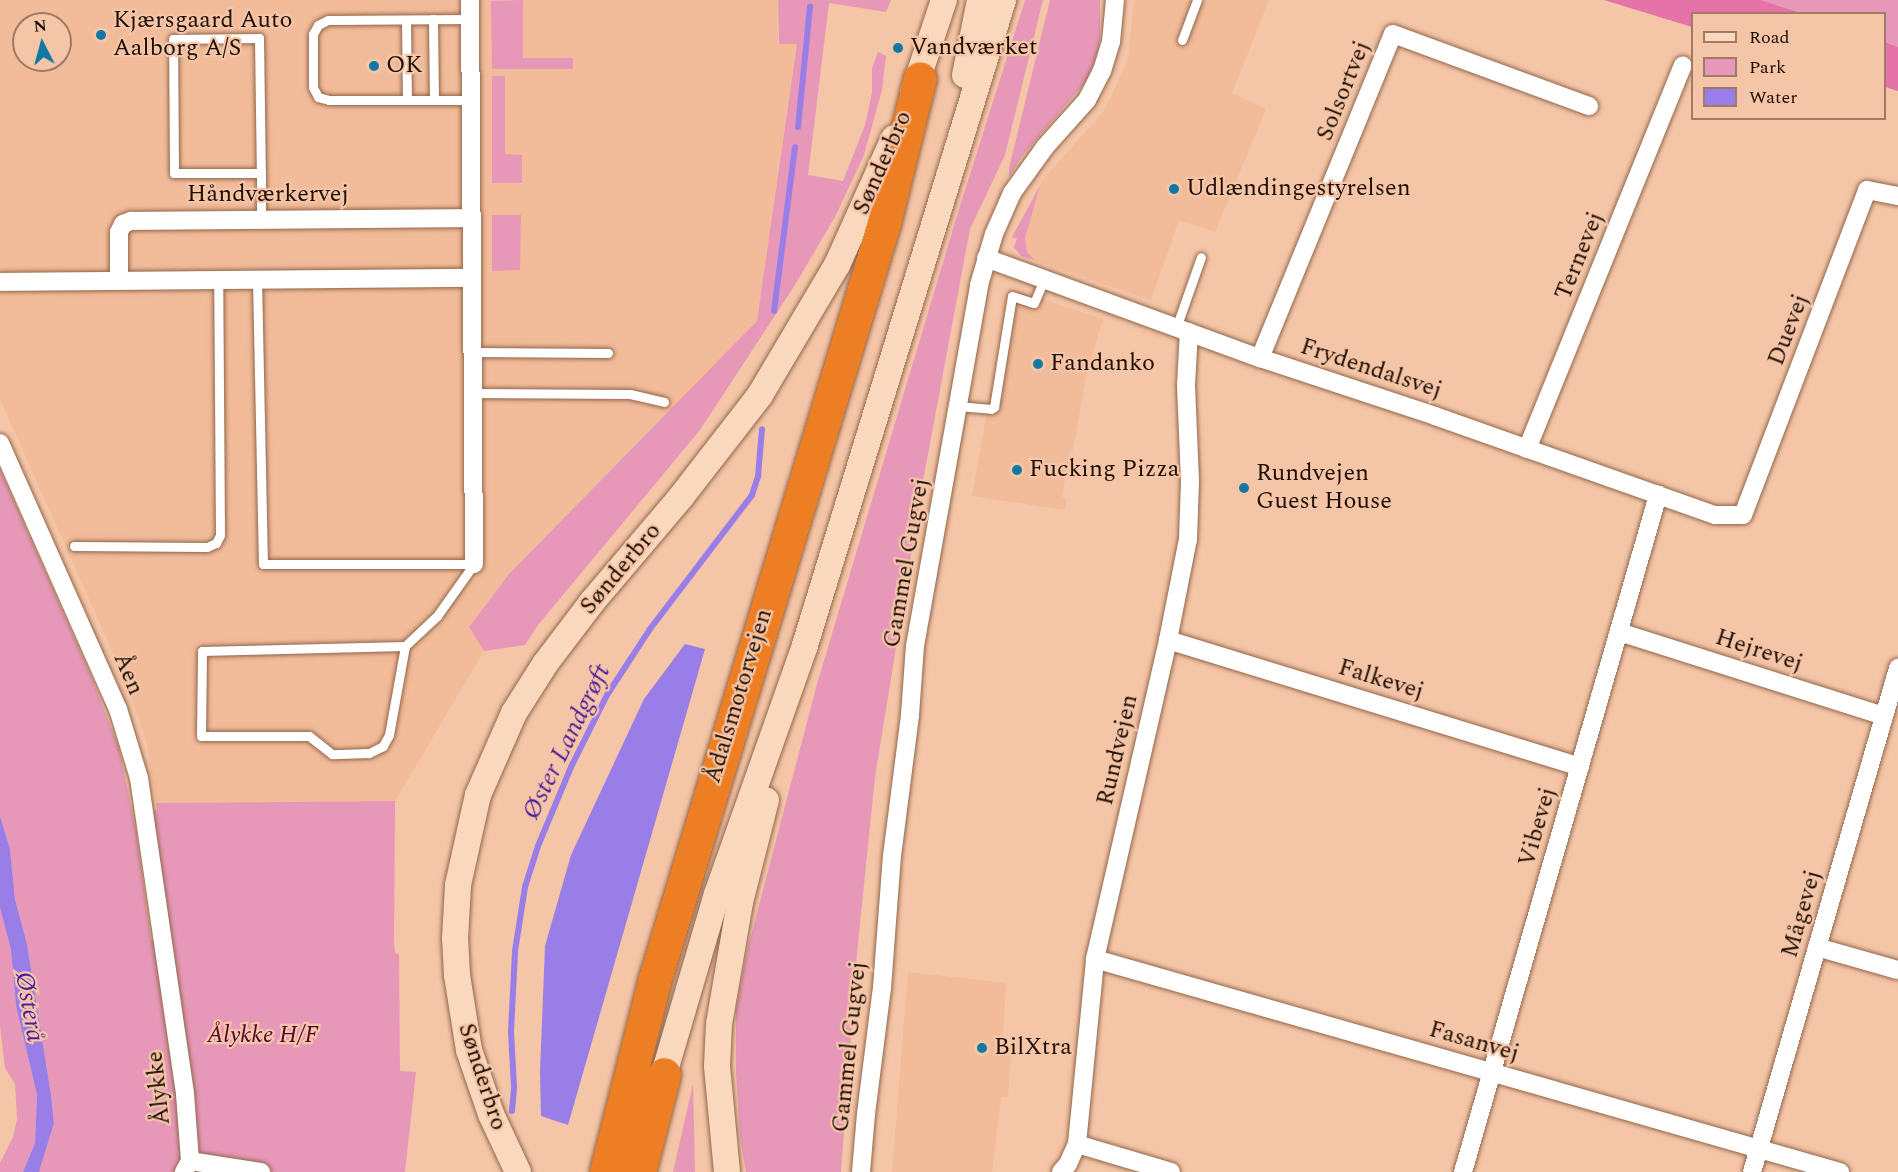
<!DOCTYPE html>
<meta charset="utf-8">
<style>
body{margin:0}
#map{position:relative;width:1898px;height:1172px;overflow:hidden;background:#f5c5a7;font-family:Spectral,serif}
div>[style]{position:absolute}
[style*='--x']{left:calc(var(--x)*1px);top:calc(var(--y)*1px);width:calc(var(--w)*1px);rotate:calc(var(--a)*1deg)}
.built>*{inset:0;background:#f2bb99}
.green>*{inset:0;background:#e798b8}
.forest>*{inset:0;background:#e673a7}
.water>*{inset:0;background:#997ee8}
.stream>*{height:6px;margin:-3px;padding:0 3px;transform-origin:3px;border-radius:3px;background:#997ee8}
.roads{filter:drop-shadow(0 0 2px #91674b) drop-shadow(0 0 2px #91674b)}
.lane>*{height:9px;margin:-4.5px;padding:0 4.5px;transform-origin:4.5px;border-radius:4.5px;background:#fff}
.street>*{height:18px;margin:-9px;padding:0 9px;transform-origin:9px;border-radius:9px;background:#fff}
.secondary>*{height:26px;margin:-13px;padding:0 13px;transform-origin:13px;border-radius:13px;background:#fad8bd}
.highway>*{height:33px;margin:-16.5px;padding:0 16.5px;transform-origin:16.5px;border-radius:16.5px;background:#ed7e23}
.dots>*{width:16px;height:16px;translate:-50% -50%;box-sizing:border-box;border:3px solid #f5c5a7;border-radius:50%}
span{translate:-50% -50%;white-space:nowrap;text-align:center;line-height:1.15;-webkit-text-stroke:4.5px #f5c5a7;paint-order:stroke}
.poi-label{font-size:24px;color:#1d0d03}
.left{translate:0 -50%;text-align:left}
.street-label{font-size:24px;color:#1d0d03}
.park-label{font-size:24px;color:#4e042d;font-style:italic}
.water-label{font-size:26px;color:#4e1d9a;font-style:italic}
.legend{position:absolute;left:1691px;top:12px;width:195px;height:108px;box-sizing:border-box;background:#f5c5a7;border:2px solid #9f7b65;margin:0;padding:8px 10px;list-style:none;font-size:18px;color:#1d0d03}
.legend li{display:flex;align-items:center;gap:12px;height:30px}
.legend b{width:30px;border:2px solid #9f7b65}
.north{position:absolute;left:12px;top:12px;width:60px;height:60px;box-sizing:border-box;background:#f5c5a7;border:2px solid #9f7b65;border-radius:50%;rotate:354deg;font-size:16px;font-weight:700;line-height:24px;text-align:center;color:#1d0d03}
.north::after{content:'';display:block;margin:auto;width:21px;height:27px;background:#1078a3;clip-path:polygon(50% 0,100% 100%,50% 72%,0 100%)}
</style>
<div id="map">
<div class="built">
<i style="clip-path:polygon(evenodd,0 0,777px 0,778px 44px,797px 44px,757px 321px,509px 574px,469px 627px,484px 651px,395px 801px,156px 803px,147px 744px,129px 689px,0 399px,0 0,24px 24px,60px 24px,60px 60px,24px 60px,24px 24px)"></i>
<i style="clip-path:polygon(1134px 0,1269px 0,1232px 93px,1266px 109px,1215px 232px,1179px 220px,1151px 300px,1021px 256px,1014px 247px,1017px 239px,1012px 237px,1045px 177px,1104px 111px,1113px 93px,1128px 58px)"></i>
<i style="clip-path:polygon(1009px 288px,1103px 319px,1086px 376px,1073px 450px,1070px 450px,1062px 497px,1066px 498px,1065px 510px,972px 496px)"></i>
<i style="clip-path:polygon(908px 972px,1006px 983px,1002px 1051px,1011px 1052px,1008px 1097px,1001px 1097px,992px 1172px,892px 1172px)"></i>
</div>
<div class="green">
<i style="clip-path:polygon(523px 0,523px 58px,573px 58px,573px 69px,492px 69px,491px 1px)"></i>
<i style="clip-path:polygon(778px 0,891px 0,886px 12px,829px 3px,808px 175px,843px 181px,865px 125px,872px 93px,872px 68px,878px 52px,886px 56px,882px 90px,864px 155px,836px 215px,795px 285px,700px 430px,538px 625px,525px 645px,484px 651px,469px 627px,509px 574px,757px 321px,797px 44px,779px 44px)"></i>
<i style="clip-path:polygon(1025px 0,1043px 0,1005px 155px,970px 229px,925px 470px,875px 777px,857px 953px,841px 1172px,746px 1172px,740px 1138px,736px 1072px,736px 1009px,747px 951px,817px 684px,956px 219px)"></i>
<i style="clip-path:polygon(1050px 0,1100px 0,1100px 37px,1096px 57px,1087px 80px,1023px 155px,1009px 177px,1009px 168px)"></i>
<i style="clip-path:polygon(1761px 0,1898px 0,1898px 47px,1885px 42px,1884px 14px,1801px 13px)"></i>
<i style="clip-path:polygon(492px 76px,505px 76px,505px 154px,522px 155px,522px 183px,492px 183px)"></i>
<i style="clip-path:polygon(1040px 186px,1025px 238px,1027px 252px,1035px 260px,1021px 256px,1014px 247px,1017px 239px,1012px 237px)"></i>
<i style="clip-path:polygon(492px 215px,521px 215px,520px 270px,492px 271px)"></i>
<i style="clip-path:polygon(0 470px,90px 674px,119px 748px,136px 831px,151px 940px,170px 937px,151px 811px,157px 810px,156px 803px,395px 801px,394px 941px,395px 953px,399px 954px,400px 1071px,416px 1072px,405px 1172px,39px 1172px,54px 1123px,51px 1095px,27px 944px,15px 899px,10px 849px,0 816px)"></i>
<i style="clip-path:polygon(0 908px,11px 950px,16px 1006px,37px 1095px,35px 1143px,23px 1172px,0 1172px,0 1163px,13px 1137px,17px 1119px,15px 1084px,5px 1068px,0 1026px)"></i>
<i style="clip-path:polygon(693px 1084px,695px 1172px,673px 1172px)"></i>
</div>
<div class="forest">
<i style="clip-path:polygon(1604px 0,1761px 0,1801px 13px,1692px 14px,1692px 27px)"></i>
<i style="clip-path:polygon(1885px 42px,1898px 47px,1898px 91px,1885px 87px)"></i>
</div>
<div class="water">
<i style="clip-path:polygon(685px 644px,705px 649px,568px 1125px,541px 1116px,540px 1072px,545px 946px,571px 855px,644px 699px)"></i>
<i style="clip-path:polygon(0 816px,10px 849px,15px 899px,27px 944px,51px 1095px,54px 1123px,39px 1172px,23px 1172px,35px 1143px,37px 1095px,16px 1006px,11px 950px,0 908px)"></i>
</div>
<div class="stream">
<i style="--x:798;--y:127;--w:121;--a:-84.3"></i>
<i style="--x:774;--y:311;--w:165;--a:-82.7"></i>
<i style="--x:512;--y:1111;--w:24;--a:-85"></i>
<i style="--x:514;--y:1087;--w:56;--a:-93.1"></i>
<i style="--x:511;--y:1031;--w:80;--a:-87.1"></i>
<i style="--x:515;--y:951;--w:65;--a:-81.1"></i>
<i style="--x:525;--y:887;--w:43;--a:-72.4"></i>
<i style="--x:538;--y:846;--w:86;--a:-67.3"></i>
<i style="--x:571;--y:767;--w:80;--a:-63.4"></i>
<i style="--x:607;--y:695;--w:79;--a:-56.9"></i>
<i style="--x:650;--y:629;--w:168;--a:-52.7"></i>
<i style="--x:752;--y:495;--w:20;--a:-72"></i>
<i style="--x:758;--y:476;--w:47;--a:-85.1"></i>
</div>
<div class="roads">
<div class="lane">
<i style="--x:433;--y:19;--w:81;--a:89.3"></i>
<i style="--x:406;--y:20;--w:80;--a:89.3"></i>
<i style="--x:1182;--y:40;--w:43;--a:-69.4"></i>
<i style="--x:471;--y:100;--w:142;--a:180"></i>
<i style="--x:329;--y:100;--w:11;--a:-165"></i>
<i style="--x:318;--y:97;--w:11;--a:-117"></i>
<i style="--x:313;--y:87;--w:53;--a:-90"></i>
<i style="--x:313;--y:34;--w:10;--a:-61"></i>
<i style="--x:318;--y:25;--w:11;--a:-27"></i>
<i style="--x:328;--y:20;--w:143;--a:-0.4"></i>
<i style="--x:261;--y:173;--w:87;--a:180"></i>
<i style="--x:174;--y:173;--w:134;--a:-90.4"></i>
<i style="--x:173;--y:39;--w:86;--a:-0.7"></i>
<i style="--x:259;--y:38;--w:135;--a:89.2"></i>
<i style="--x:261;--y:173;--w:46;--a:90"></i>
<i style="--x:257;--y:279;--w:285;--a:88.8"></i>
<i style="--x:263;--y:564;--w:211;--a:0"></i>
<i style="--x:1176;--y:328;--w:75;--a:-70.6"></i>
<i style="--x:473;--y:352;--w:135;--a:0.4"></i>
<i style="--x:473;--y:393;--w:157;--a:0.4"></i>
<i style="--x:630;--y:394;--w:35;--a:13"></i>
<i style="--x:958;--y:406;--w:33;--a:5"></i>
<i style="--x:991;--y:409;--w:4;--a:-34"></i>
<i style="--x:994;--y:407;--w:112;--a:-80.8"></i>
<i style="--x:1012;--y:296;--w:23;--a:18"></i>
<i style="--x:1034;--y:303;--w:25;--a:-67"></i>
<i style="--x:74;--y:546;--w:133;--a:0.4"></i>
<i style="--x:207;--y:547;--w:10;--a:-24"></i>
<i style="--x:216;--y:543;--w:9;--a:-63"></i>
<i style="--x:220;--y:535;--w:256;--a:-90.4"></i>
<i style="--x:405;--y:646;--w:90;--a:100.2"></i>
<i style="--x:389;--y:735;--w:13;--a:119"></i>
<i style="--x:383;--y:746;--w:16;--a:153"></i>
<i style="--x:369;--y:753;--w:37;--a:178"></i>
<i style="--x:332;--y:754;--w:29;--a:-142"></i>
<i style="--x:309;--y:736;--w:108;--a:180"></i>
<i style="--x:201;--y:736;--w:85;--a:-89.3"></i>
<i style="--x:202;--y:651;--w:203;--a:-1.4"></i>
<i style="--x:405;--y:646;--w:44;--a:-43.2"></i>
<i style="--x:437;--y:616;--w:64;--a:-54.6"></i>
</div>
<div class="street">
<i style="--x:470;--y:0;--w:564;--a:89.59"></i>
<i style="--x:986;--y:258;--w:292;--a:20.1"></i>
<i style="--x:1260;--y:358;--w:184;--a:18.3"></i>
<i style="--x:1435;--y:416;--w:297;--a:19.5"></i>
<i style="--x:1715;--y:515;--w:28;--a:0"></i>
<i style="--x:1743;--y:515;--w:348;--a:-69.1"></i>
<i style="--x:1867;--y:190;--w:32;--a:11"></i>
<i style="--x:119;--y:280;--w:48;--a:-90"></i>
<i style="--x:119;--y:232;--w:9;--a:-63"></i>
<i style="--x:123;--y:224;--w:9;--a:-21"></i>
<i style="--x:131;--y:221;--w:341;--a:-0.5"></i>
<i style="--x:0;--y:282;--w:472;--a:-0.5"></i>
<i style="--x:1260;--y:358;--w:350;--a:-67.7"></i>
<i style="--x:1393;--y:34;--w:209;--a:20.2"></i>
<i style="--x:0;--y:443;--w:291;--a:66.1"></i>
<i style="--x:118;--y:709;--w:72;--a:73.1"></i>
<i style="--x:139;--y:778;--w:319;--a:81.7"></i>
<i style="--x:185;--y:1094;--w:67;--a:85.7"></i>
<i style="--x:190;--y:1161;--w:13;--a:119"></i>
<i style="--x:1527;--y:449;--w:414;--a:-67.9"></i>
<i style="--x:1619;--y:632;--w:278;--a:17.6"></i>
<i style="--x:1168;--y:640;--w:431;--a:17.1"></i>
<i style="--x:1817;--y:947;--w:84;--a:15.9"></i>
<i style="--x:1095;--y:959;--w:775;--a:15.96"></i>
<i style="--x:1077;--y:1144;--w:98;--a:16.6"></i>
<i style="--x:190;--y:1161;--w:72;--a:8.8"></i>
<i style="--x:861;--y:1172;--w:58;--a:-85.1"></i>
<i style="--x:866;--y:1114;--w:127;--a:-82.8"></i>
<i style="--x:882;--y:988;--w:132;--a:-85.7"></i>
<i style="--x:892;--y:856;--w:142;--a:-82.7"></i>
<i style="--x:910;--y:715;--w:69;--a:-85.9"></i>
<i style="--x:915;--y:646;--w:367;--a:-79.9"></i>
<i style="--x:979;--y:285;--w:53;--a:-73.6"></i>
<i style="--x:994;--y:234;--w:45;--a:-66.3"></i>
<i style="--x:1012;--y:193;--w:57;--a:-54.3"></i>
<i style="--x:1045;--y:147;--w:63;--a:-48.2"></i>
<i style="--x:1087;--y:100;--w:33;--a:-63"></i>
<i style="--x:1102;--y:71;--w:30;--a:-73"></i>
<i style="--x:1111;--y:42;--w:42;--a:-84.6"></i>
<i style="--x:1061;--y:1172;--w:11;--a:-49"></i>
<i style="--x:1068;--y:1164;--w:22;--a:-66"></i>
<i style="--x:1077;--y:1144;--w:186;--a:-84.4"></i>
<i style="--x:1095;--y:959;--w:327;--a:-77.1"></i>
<i style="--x:1168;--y:640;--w:103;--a:-78.8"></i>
<i style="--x:1188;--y:539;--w:58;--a:-88"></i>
<i style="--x:1190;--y:481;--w:96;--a:-92.4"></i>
<i style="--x:1186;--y:385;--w:53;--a:-86.8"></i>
<i style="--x:1463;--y:1172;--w:705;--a:-73.93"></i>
<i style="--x:1752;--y:1172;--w:525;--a:-73.84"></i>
</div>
<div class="secondary">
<i style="--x:965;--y:75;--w:76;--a:-78.7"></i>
<i style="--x:913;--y:93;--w:98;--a:-71.6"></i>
<i style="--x:664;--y:1074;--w:188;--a:-73.6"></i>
<i style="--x:717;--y:894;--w:264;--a:-70.5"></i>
<i style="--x:805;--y:645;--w:675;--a:-72.93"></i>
<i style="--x:518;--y:1172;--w:64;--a:-115"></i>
<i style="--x:491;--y:1114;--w:68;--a:-109"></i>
<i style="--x:469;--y:1050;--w:76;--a:-99.1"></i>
<i style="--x:457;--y:975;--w:36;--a:-93"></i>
<i style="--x:455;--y:939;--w:54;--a:-86.8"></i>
<i style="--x:458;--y:885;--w:92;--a:-77.5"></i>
<i style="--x:478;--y:795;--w:90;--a:-66.3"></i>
<i style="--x:514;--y:713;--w:58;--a:-57.7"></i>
<i style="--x:545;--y:664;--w:78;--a:-52.8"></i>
<i style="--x:592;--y:602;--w:138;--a:-49.7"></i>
<i style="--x:681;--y:497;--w:129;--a:-52.2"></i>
<i style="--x:760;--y:395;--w:151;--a:-59.4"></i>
<i style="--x:837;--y:265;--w:139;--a:-65.8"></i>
<i style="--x:727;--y:1172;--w:106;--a:-95.4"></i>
<i style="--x:717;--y:1066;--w:42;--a:-87.3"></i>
<i style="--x:719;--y:1024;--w:124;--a:-80.2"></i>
<i style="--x:740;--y:902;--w:105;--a:-75.7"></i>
</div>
<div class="highway">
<i style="--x:606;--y:1172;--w:196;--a:-75.8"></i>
<i style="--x:654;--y:982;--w:793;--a:-73.14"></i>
<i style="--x:884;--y:223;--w:149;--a:-76.1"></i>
<i style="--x:639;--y:1172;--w:101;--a:-75.7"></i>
</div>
</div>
<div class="dots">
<i style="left:101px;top:35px;background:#1078a3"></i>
<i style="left:898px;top:48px;background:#1078a3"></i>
<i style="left:374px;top:66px;background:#1078a3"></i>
<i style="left:1174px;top:189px;background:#1078a3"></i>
<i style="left:1038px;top:364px;background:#1078a3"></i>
<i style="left:1017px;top:470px;background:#1078a3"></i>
<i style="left:1244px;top:488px;background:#1078a3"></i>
<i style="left:982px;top:1048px;background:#1078a3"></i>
</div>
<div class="poi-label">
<span class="left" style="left:113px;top:35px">Kjærsgaard Auto<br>Aalborg A/S</span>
<span class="left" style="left:910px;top:48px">Vandværket</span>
<span class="left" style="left:386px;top:66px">OK</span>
<span class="left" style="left:1186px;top:189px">Udlændingestyrelsen</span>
<span class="left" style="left:1050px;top:364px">Fandanko</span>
<span class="left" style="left:1029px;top:470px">Fucking Pizza</span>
<span class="left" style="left:1256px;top:488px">Rundvejen<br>Guest House</span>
<span class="left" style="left:994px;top:1048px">BilXtra</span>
</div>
<div class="street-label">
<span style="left:1344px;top:91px;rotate:-68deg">Solsortvej</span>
<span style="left:883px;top:163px;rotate:-66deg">Sønderbro</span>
<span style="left:268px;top:195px">Håndværkervej</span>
<span style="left:1580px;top:256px;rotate:-68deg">Ternevej</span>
<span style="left:1789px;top:330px;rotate:-69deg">Duevej</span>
<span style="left:1371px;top:369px;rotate:18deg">Frydendalsvej</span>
<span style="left:907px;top:563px;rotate:-80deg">Gammel Gugvej</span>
<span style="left:621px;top:569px;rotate:-50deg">Sønderbro</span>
<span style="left:1759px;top:651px;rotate:18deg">Hejrevej</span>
<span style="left:128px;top:674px;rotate:67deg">Åen</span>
<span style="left:1381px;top:680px;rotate:17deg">Falkevej</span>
<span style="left:739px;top:696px;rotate:-73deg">Ådalsmotorvejen</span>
<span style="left:1118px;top:750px;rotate:-77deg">Rundvejen</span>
<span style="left:1538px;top:827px;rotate:-74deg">Vibevej</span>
<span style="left:1802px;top:914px;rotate:-74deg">Mågevej</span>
<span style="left:1474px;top:1042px;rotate:16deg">Fasanvej</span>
<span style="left:850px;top:1047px;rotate:-84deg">Gammel Gugvej</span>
<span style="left:482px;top:1077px;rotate:72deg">Sønderbro</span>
<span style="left:159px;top:1088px;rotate:-96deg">Ålykke</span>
</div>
<div class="park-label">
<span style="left:263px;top:1036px">Ålykke H/F</span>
</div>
<div class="water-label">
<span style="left:567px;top:742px;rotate:-64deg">Øster Landgrøft</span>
<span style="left:29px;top:1007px;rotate:80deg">Østerå</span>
</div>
<ul class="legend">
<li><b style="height:8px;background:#fad8bd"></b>Road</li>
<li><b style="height:16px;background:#e798b8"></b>Park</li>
<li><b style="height:16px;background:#997ee8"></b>Water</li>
</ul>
<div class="north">N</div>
</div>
